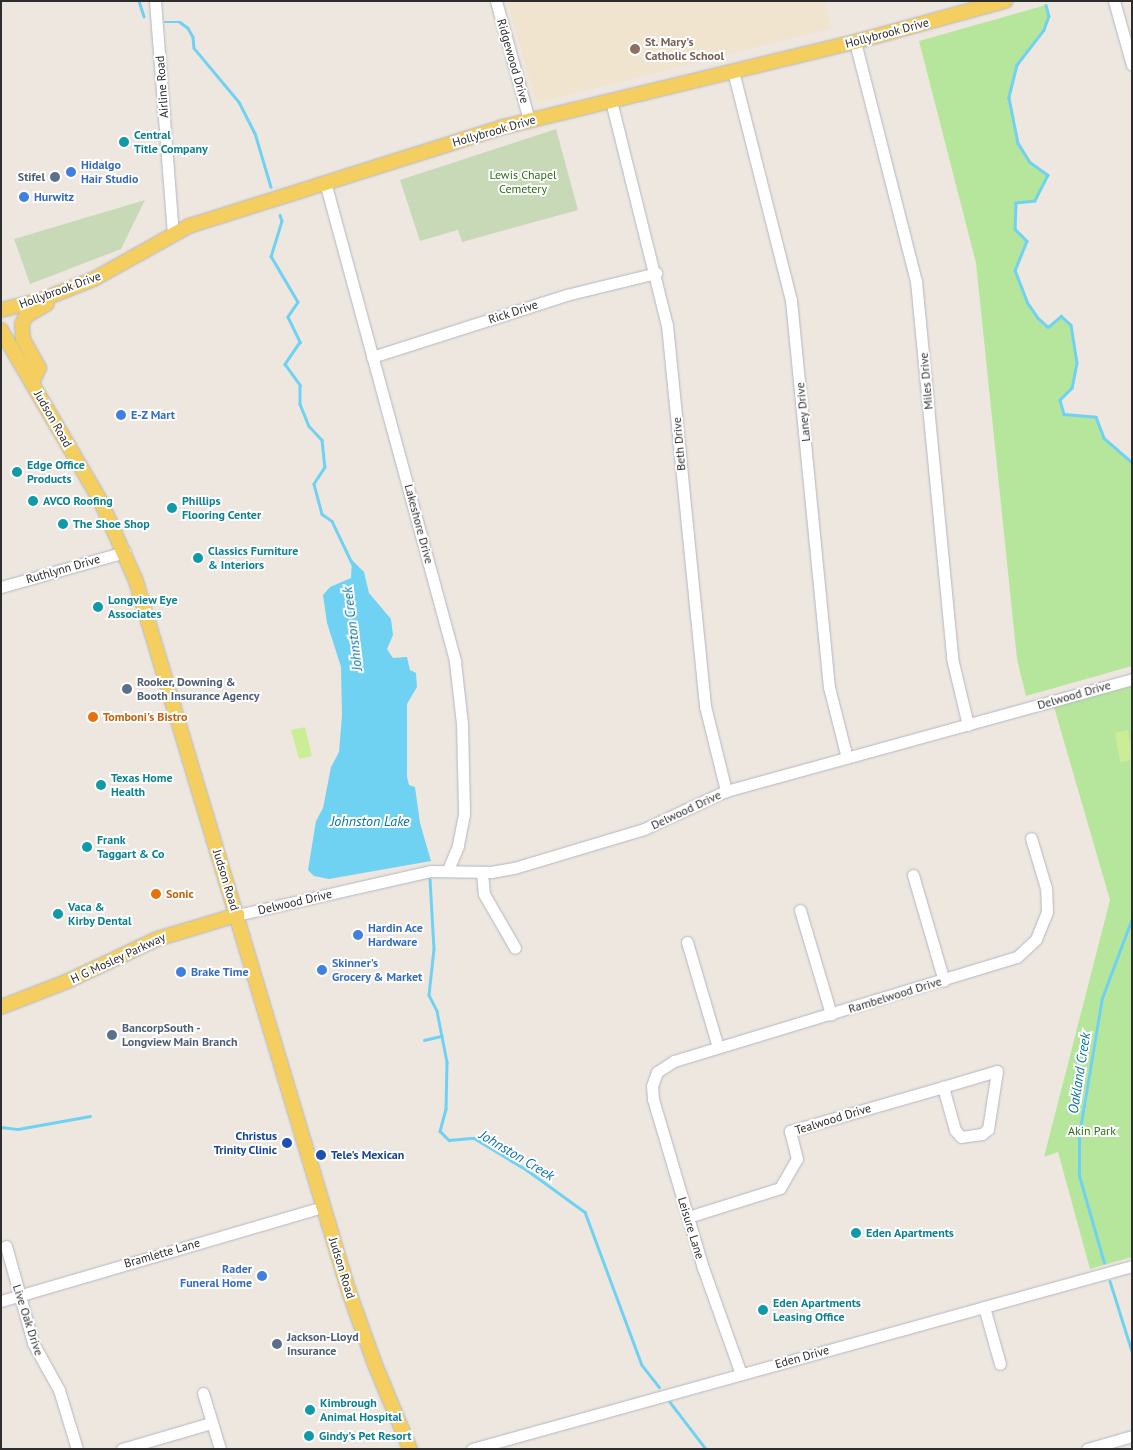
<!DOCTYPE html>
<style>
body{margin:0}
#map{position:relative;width:1133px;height:1450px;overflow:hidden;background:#eee7df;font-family:"PT Sans",sans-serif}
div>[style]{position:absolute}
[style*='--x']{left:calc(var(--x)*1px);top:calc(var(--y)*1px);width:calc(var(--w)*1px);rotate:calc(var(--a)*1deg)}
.education>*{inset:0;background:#f0e4ce}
.green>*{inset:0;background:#b6e69b}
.cemetery>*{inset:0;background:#c7d9b6}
.pitch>*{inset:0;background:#caed96}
.water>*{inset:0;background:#70d2f2}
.stream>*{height:2.5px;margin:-1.25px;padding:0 1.25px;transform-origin:1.25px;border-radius:1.25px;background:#70d2f2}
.roads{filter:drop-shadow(0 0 1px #b3b6c0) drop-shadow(0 0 1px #b3b6c0)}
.minor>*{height:11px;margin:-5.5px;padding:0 5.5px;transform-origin:5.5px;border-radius:5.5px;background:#fff}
.major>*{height:14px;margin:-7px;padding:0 7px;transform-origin:7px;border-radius:7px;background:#f4ce5e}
.dots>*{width:14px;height:14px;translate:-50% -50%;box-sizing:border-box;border:2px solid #fff;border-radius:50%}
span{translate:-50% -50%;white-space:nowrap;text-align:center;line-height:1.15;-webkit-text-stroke:4px #fff;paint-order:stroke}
.street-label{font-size:12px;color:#2d2d2d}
.education-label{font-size:12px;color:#785e54;font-weight:700}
.left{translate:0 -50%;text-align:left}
.culture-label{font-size:12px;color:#0d838f;font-weight:700}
.shop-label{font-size:12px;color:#366cbe;font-weight:700}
.right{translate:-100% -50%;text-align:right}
.park-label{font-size:12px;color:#2c6d19}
.service-label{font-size:12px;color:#4e5e75;font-weight:700}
.food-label{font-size:12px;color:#c56008;font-weight:700}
.transit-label{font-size:12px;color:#164399;font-weight:700}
.water-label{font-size:14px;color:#0a72a3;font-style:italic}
.frame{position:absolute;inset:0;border:2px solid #2d2d2d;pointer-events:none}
</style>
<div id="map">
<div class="education">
<i style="clip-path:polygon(507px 1px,824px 1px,832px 28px,540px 102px,535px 98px)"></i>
</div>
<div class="green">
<i style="clip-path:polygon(1046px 5px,1049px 16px,1044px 30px,1017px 65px,1009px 98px,1018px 143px,1030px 162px,1048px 175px,1035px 201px,1016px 203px,1015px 228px,1027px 241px,1015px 270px,1027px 302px,1038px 318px,1048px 327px,1061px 316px,1071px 325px,1077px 363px,1072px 388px,1060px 400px,1064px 414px,1096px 417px,1104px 438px,1132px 462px,1132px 666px,1026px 696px,1017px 659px,976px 263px,919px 41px)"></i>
<i style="clip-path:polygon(1132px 686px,1132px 1257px,1090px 1269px,1058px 1152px,1044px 1157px,1110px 900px,1054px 707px)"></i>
</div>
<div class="cemetery">
<i style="clip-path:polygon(556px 129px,578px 210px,462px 242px,458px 230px,420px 241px,400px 180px)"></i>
<i style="clip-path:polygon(145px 200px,121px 249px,30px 284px,14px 239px)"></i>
</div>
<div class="pitch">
<i style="clip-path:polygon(305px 727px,312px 756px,299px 759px,291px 730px)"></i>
<i style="clip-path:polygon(1128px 730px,1132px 760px,1120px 762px,1115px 733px)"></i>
</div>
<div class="water">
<i style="clip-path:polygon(352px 560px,364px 572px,369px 593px,391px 619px,393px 635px,387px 649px,393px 658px,407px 657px,410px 670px,416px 673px,417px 687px,407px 704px,407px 777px,409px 785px,415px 787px,420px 823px,431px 861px,329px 879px,314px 876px,308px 870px,316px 821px,323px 808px,331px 767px,339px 752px,342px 715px,341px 667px,327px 623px,323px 595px,330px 587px,351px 578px)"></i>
</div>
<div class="stream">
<i style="--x:139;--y:1;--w:16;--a:72"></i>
<i style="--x:1046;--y:5;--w:11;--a:75"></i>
<i style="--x:1049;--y:16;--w:15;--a:110"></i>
<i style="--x:1044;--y:30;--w:44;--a:127.6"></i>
<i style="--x:1017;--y:65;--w:34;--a:104"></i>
<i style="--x:1009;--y:98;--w:46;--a:78.7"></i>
<i style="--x:1018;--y:143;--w:22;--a:58"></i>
<i style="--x:1030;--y:162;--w:22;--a:36"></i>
<i style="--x:1048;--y:175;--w:29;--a:117"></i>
<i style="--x:1035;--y:201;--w:19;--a:174"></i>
<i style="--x:1016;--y:203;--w:26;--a:92"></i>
<i style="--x:1015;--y:229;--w:17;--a:45"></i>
<i style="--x:1027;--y:241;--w:31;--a:112"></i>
<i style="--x:1015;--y:270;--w:34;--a:69"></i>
<i style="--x:1027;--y:302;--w:19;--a:55"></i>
<i style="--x:1038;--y:318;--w:13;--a:42"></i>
<i style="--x:1048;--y:327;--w:17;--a:-40"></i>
<i style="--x:1061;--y:316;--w:13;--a:42"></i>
<i style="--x:1071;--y:325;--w:38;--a:81"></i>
<i style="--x:1077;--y:363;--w:25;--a:101"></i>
<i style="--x:1072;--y:388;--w:17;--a:135"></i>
<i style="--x:1060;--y:400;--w:15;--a:74"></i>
<i style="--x:1064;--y:414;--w:32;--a:5"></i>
<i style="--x:1096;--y:417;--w:22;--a:69"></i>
<i style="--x:1104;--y:438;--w:37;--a:41"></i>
<i style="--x:165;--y:22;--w:15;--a:0"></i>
<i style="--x:180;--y:22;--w:10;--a:37"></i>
<i style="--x:188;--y:28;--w:10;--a:61"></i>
<i style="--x:193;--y:37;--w:11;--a:85"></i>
<i style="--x:194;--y:48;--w:70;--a:50.2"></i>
<i style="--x:239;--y:102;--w:35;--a:63"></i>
<i style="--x:255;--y:133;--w:56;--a:73.5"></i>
<i style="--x:280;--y:215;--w:6;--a:72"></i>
<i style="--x:282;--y:221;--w:37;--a:107"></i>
<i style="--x:271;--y:256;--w:53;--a:59.6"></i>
<i style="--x:298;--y:302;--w:18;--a:124"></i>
<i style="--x:288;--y:317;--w:28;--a:64"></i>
<i style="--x:300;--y:342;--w:27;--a:124"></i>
<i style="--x:285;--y:364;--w:26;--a:54"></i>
<i style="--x:300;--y:385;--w:19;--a:90"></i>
<i style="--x:300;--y:404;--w:24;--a:68"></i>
<i style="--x:309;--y:426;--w:19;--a:47"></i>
<i style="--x:322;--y:440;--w:27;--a:84"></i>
<i style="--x:325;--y:467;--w:20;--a:123"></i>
<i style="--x:314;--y:484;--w:31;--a:75"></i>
<i style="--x:322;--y:514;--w:12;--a:35"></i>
<i style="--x:332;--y:521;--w:47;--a:64.5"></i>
<i style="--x:430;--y:879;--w:70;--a:86.7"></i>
<i style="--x:434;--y:949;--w:46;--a:96.2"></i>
<i style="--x:429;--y:995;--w:18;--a:63"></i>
<i style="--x:437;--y:1011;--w:52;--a:78.9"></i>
<i style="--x:447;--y:1062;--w:47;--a:91.2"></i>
<i style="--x:446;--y:1109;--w:23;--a:105"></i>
<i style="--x:440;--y:1131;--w:13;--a:45"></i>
<i style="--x:449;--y:1140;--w:25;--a:-5"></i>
<i style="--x:474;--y:1138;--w:62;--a:31.1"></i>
<i style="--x:527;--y:1170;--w:72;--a:35.9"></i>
<i style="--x:585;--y:1212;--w:163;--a:69.6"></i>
<i style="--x:642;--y:1365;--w:28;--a:52"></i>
<i style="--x:424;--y:1040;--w:18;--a:-13"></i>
<i style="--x:1;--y:1127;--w:17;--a:7"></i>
<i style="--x:18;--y:1129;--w:73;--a:-10.2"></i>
<i style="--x:1104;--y:1263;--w:91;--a:-106"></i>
<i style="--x:1079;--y:1176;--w:41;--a:-90"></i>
<i style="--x:1079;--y:1135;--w:139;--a:-80.5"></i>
<i style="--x:1102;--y:998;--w:85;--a:-69.4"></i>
<i style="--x:1110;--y:1281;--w:73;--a:72.6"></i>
<i style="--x:670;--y:1402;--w:59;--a:52.5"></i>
</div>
<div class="roads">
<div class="minor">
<i style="--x:155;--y:1;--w:233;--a:85.6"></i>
<i style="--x:496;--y:1;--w:123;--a:74.5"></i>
<i style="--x:1114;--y:1;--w:66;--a:74.3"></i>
<i style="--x:855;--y:42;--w:247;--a:75.7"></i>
<i style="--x:916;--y:281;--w:379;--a:84.5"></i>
<i style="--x:952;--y:658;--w:69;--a:76.6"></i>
<i style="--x:733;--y:71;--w:236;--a:75.8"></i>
<i style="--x:791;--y:300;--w:389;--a:84.4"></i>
<i style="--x:829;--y:687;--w:73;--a:75.8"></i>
<i style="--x:611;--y:101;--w:231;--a:76"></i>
<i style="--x:667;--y:325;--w:383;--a:84.3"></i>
<i style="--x:705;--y:706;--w:88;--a:76.1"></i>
<i style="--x:325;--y:182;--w:497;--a:74.8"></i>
<i style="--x:455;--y:662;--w:61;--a:83.5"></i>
<i style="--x:462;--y:723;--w:91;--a:88.7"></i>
<i style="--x:464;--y:814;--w:33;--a:101"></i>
<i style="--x:458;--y:846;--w:26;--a:113"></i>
<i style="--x:372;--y:357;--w:204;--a:-17.7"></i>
<i style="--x:566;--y:295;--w:93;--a:-13.7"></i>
<i style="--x:1;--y:587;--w:129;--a:-15.8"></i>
<i style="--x:482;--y:872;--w:22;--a:85"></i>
<i style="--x:484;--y:894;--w:62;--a:60.1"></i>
<i style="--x:913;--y:875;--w:110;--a:73.7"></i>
<i style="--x:800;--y:910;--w:109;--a:73.4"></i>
<i style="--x:237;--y:915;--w:199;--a:-12.8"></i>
<i style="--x:431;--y:871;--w:60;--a:1"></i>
<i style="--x:491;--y:872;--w:23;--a:-10"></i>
<i style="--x:514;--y:868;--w:136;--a:-16.7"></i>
<i style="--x:644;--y:829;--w:90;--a:-24.9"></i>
<i style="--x:726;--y:791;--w:421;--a:-15.4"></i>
<i style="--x:687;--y:942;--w:109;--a:73.6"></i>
<i style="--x:997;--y:1071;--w:59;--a:98.8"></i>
<i style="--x:988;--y:1129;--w:8;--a:140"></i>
<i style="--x:982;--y:1134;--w:21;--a:172"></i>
<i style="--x:961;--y:1137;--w:9;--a:-131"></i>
<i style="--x:955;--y:1130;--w:45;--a:-105.6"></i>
<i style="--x:943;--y:1087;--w:56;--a:-16.5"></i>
<i style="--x:688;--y:1217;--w:96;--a:-17.5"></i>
<i style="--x:780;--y:1188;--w:34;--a:-60"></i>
<i style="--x:797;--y:1159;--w:29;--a:-104"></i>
<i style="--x:790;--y:1131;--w:159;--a:-16"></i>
<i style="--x:6;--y:1246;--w:101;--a:74.4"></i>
<i style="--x:33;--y:1343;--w:54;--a:61"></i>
<i style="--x:59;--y:1390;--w:62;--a:73"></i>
<i style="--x:1;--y:1301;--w:335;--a:-16.3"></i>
<i style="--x:984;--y:1307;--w:59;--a:74.3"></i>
<i style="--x:741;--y:1374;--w:113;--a:-109.7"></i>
<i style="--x:703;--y:1268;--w:176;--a:-106.5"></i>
<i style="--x:653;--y:1099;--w:13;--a:-94"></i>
<i style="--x:652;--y:1086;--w:15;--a:-70"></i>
<i style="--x:657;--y:1072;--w:20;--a:-33"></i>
<i style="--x:674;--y:1061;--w:358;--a:-16.9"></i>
<i style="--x:1017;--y:957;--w:26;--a:-43"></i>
<i style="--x:1036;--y:939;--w:29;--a:-68"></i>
<i style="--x:1047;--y:912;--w:24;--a:-92"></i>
<i style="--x:1046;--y:888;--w:52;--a:-106.7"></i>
<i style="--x:203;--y:1393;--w:59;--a:73.1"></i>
<i style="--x:122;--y:1449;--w:93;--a:-16.3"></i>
<i style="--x:472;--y:1449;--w:685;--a:-15.5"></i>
<i style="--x:1087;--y:1449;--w:47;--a:-16.1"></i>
</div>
<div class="major">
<i style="--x:1;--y:310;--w:41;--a:-14"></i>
<i style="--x:41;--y:300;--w:57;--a:-21.6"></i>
<i style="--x:94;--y:279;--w:109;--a:-29.2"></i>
<i style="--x:189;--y:226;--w:329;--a:-17.5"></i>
<i style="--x:503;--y:127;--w:362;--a:-13.6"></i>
<i style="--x:855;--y:42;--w:156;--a:-15.3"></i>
<i style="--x:1;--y:330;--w:199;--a:59.8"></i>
<i style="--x:101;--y:502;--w:86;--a:66.1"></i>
<i style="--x:136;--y:581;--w:742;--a:73.32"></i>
<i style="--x:349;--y:1292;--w:74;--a:70.3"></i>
<i style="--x:374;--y:1362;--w:94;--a:67.5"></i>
<i style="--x:32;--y:383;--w:17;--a:-65"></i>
<i style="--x:39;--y:368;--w:33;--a:-119"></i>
<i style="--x:23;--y:339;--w:15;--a:-94"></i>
<i style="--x:22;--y:324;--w:9;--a:-63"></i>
<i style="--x:26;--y:316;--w:24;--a:-30"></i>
<i style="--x:1;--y:1007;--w:72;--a:-21.2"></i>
<i style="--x:68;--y:981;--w:98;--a:-25.3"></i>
<i style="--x:157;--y:939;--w:84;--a:-16.7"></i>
</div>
</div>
<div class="dots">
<i style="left:635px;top:49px;background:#8d6e63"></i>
<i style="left:124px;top:142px;background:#0f9aa8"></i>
<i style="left:71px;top:172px;background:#3f7fe0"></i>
<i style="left:55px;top:177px;background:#5c6f8a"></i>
<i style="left:24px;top:197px;background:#3f7fe0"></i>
<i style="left:121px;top:415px;background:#3f7fe0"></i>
<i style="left:17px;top:472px;background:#0f9aa8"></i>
<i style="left:33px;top:501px;background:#0f9aa8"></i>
<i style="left:172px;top:508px;background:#0f9aa8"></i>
<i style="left:63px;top:524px;background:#0f9aa8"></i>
<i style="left:198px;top:558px;background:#0f9aa8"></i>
<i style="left:98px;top:607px;background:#0f9aa8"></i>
<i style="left:127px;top:689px;background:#5c6f8a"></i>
<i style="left:93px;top:717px;background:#e8710a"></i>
<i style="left:101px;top:785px;background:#0f9aa8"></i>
<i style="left:87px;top:847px;background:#0f9aa8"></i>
<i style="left:156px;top:894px;background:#e8710a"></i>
<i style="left:58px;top:914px;background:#0f9aa8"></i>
<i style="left:358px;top:935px;background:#3f7fe0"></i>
<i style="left:322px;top:970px;background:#3f7fe0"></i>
<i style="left:181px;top:972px;background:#3f7fe0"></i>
<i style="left:112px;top:1035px;background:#5c6f8a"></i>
<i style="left:287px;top:1143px;background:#1a4fb4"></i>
<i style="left:321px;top:1155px;background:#1a4fb4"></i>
<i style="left:856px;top:1233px;background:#0f9aa8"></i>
<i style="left:262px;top:1276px;background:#3f7fe0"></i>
<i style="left:763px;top:1310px;background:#0f9aa8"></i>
<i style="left:277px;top:1344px;background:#5c6f8a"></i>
<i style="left:310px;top:1410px;background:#0f9aa8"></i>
<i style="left:309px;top:1436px;background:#0f9aa8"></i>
</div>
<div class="street-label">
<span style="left:887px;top:33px;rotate:-15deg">Hollybrook Drive</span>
<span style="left:513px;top:61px;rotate:74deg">Ridgewood Drive</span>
<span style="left:162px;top:87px;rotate:-94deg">Airline Road</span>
<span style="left:494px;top:131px;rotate:-16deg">Hollybrook Drive</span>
<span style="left:60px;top:290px;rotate:-20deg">Hollybrook Drive</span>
<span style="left:513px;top:312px;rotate:-18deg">Rick Drive</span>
<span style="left:926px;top:381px;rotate:-95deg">Miles Drive</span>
<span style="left:803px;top:412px;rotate:-96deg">Laney Drive</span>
<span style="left:53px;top:419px;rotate:60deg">Judson Road</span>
<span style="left:679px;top:444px;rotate:-95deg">Beth Drive</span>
<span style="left:419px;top:524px;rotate:75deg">Lakeshore Drive</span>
<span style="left:63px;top:569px;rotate:-16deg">Ruthlynn Drive</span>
<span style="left:1074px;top:695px;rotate:-16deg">Delwood Drive</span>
<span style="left:686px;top:810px;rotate:-25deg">Delwood Drive</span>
<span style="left:226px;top:880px;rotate:73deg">Judson Road</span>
<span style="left:295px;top:902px;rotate:-13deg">Delwood Drive</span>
<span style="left:118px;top:958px;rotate:-25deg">H G Mosley Parkway</span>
<span style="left:895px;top:995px;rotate:-17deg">Rambelwood Drive</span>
<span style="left:833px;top:1119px;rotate:-17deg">Tealwood Drive</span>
<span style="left:691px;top:1228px;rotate:73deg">Leisure Lane</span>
<span style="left:162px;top:1253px;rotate:-16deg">Bramlette Lane</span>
<span style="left:342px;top:1268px;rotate:73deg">Judson Road</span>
<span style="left:28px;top:1320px;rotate:72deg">Live Oak Drive</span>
<span style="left:802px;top:1357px;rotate:-16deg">Eden Drive</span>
</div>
<div class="education-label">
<span class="left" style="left:645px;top:49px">St. Mary's<br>Catholic School</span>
</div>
<div class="culture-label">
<span class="left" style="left:134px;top:142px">Central<br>Title Company</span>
<span class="left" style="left:27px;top:472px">Edge Office<br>Products</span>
<span class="left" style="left:43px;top:501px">AVCO Roofing</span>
<span class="left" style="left:182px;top:508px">Phillips<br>Flooring Center</span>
<span class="left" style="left:73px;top:524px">The Shoe Shop</span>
<span class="left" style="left:208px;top:558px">Classics Furniture<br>&amp; Interiors</span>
<span class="left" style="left:108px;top:607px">Longview Eye<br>Associates</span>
<span class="left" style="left:111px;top:785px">Texas Home<br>Health</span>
<span class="left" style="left:97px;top:847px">Frank<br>Taggart &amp; Co</span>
<span class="left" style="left:68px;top:914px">Vaca &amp;<br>Kirby Dental</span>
<span class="left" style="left:866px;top:1233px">Eden Apartments</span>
<span class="left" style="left:773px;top:1310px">Eden Apartments<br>Leasing Office</span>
<span class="left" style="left:320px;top:1410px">Kimbrough<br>Animal Hospital</span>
<span class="left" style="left:319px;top:1436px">Gindy's Pet Resort</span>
</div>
<div class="shop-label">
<span class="left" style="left:81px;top:172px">Hidalgo<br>Hair Studio</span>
<span class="left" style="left:34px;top:197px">Hurwitz</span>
<span class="left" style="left:131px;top:415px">E-Z Mart</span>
<span class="left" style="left:368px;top:935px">Hardin Ace<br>Hardware</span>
<span class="left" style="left:332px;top:970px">Skinner's<br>Grocery &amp; Market</span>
<span class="left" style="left:191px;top:972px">Brake Time</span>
<span class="right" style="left:252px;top:1276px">Rader<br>Funeral Home</span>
</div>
<div class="park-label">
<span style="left:523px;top:182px">Lewis Chapel<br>Cemetery</span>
<span style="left:1092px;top:1131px">Akin Park</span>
</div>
<div class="service-label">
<span class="right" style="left:45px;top:177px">Stifel</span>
<span class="left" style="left:137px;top:689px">Rooker, Downing &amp;<br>Booth Insurance Agency</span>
<span class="left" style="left:122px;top:1035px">BancorpSouth -<br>Longview Main Branch</span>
<span class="left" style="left:287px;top:1344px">Jackson-Lloyd<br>Insurance</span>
</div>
<div class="food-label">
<span class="left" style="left:103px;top:717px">Tomboni's Bistro</span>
<span class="left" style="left:166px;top:894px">Sonic</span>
</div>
<div class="transit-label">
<span class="right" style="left:277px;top:1143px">Christus<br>Trinity Clinic</span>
<span class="left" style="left:331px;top:1155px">Tele's Mexican</span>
</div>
<div class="water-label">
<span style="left:352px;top:629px;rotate:-97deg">Johnston Creek</span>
<span style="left:370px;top:821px">Johnston Lake</span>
<span style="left:1079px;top:1073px;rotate:-81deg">Oakland Creek</span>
<span style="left:517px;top:1155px;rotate:31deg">Johnston Creek</span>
</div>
<div class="frame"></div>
</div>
